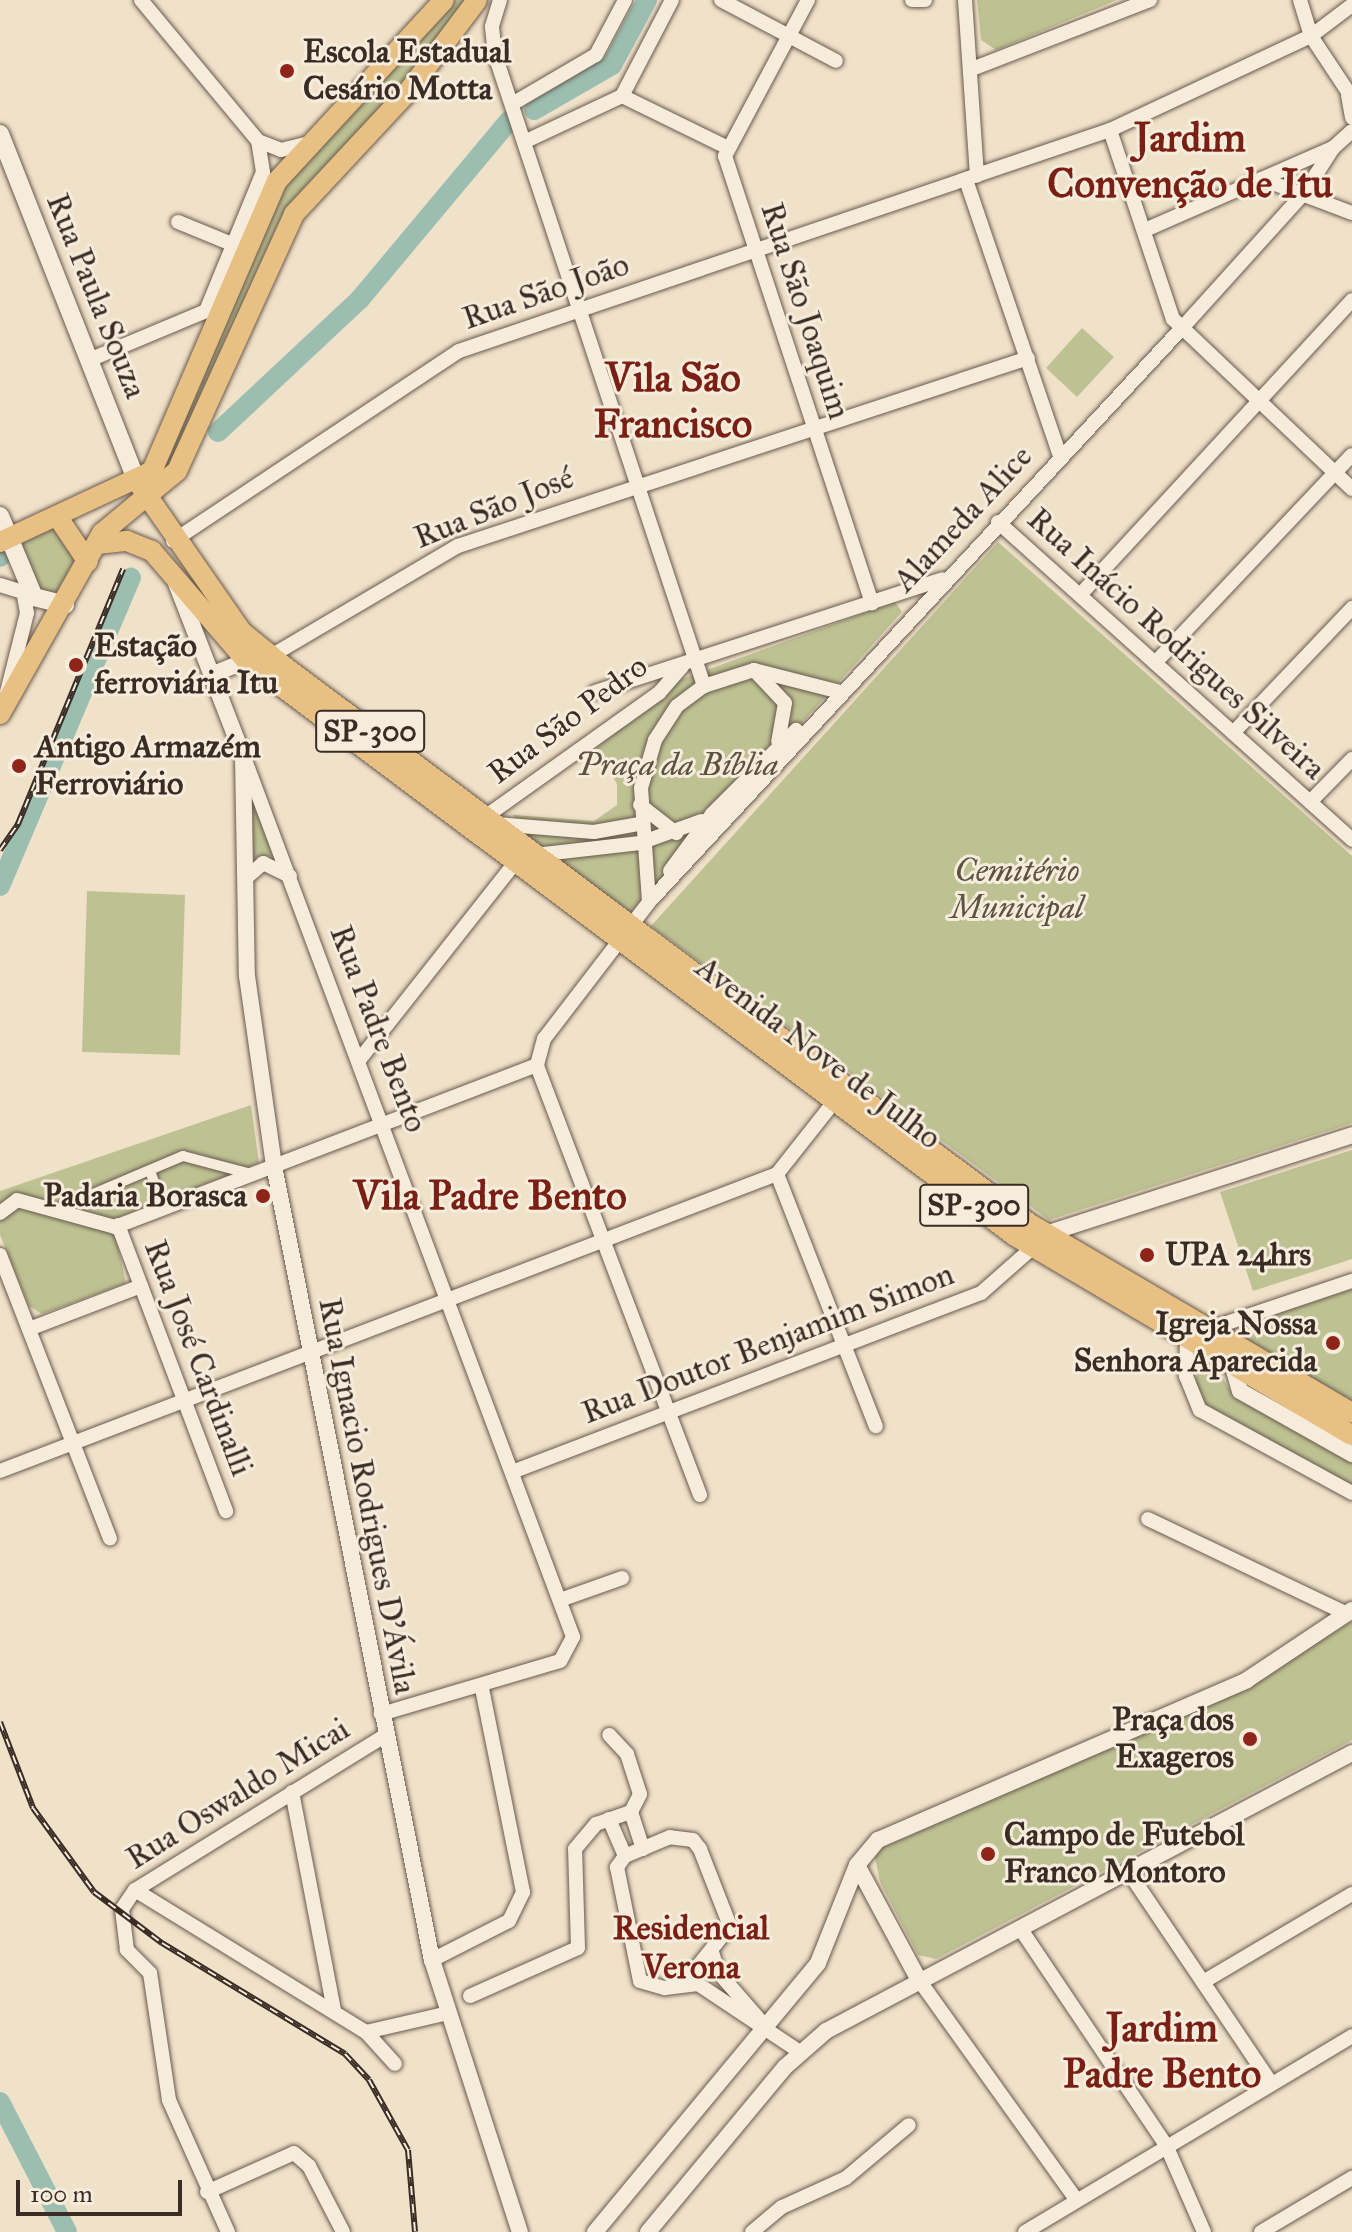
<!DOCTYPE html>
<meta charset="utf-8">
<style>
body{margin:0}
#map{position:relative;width:1352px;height:2232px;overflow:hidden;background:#f0e1c9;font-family:"IM FELL Great Primer",serif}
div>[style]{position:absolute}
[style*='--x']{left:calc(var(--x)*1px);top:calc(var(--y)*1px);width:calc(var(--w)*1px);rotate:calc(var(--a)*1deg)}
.green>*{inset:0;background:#bec293}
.river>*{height:20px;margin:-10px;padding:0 10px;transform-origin:10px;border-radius:10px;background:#9bbeb1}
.roads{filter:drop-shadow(0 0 2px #68594d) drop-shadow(0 0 2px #68594d)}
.pedestrian>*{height:10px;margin:-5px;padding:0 5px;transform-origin:5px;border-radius:5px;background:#f5ecdc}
.minor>*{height:14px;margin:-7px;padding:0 7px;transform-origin:7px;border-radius:7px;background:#f5ecdc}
.tertiary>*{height:16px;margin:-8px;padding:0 8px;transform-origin:8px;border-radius:8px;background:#f5ecdc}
.secondary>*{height:18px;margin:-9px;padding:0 9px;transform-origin:9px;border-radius:9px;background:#f5ecdc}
.primary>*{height:20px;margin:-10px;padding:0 10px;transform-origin:10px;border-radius:10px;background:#e8c084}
.rail>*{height:6px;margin-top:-3px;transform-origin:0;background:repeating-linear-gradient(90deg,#f5ecdc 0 9px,#3a2c24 0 18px);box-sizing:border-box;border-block:2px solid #3a2c24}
.dots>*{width:22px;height:22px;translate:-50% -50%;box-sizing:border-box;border:4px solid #f5ecdc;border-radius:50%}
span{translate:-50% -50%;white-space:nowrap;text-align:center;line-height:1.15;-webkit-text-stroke:6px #f5ecdc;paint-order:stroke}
.shield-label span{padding:2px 6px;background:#f5ecdc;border:2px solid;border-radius:6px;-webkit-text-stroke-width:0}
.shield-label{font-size:30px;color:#3a2c24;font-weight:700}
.poi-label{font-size:32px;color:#3a2c24;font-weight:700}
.left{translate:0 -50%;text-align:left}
.right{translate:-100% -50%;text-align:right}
.street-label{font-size:32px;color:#3a2c24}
.park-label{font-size:32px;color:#5b5240;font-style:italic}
.neighbourhood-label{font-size:34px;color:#7a1f14;font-weight:700}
.district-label{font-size:40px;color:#7a1f14;font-weight:700}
.scale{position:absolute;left:16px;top:2180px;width:166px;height:36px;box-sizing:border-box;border:4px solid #3a2c24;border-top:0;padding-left:10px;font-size:24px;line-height:28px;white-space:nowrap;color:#3a2c24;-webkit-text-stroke:6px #f5ecdc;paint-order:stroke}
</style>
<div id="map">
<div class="green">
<i style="clip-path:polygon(455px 0,470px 0,452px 30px,278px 225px,177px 459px,161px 473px,282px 189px)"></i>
<i style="clip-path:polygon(977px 0,1117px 0,996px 50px,981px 40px)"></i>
<i style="clip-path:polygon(1082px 328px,1114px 357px,1077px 397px,1046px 368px)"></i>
<i style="clip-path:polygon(57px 524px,76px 560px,59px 595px,42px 594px,21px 542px)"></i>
<i style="clip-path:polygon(998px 542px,1352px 856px,1352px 1123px,1049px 1220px,651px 926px)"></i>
<i style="clip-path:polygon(895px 602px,902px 612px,631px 912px,515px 831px,514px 815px,594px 821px,617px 805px,617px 784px,596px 748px,682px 679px)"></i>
<i style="clip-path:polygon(253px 799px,278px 855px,252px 858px)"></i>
<i style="clip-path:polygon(87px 891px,185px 895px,180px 1055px,82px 1052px)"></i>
<i style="clip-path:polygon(251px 1105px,259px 1163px,112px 1220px,126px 1283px,42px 1314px,29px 1306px,0 1235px,0 1191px)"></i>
<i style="clip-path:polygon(1352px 1150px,1352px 1259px,1253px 1291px,1220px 1192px)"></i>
<i style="clip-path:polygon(1352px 1289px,1352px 1405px,1245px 1342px,1250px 1323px)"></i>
<i style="clip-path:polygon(1197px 1362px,1219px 1371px,1234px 1397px,1352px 1461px,1352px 1487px,1195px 1399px)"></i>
<i style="clip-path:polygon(1352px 1621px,1352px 1740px,936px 1959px,918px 1955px,880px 1882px,875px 1857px,882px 1848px,1246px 1686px)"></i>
</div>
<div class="river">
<i style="--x:534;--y:110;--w:90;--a:-30"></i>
<i style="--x:612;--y:65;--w:74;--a:-61.7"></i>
<i style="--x:218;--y:432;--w:195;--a:-43.1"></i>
<i style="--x:360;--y:299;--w:232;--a:-50.1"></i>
<i style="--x:0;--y:557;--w:1;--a:-45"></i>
<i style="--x:0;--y:886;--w:335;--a:-67"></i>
<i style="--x:0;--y:2102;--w:146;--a:62.7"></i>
</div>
<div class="roads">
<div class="pedestrian">
<i style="--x:150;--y:1171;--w:40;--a:69.8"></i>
<i style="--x:55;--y:1210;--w:139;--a:-22.9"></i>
<i style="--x:183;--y:1156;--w:70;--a:14.8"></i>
</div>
<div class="minor">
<i style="--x:141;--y:0;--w:183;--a:50.3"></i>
<i style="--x:258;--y:141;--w:25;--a:21"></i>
<i style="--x:281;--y:150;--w:25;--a:-14"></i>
<i style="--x:500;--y:0;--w:28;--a:107"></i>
<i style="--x:492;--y:27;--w:28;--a:84"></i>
<i style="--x:495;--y:55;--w:665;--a:71.67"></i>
<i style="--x:721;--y:0;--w:130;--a:27.9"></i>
<i style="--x:808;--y:0;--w:177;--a:118"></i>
<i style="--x:725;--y:156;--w:471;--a:71.8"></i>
<i style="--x:912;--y:0;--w:13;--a:0"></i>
<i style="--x:965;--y:0;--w:176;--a:86.1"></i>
<i style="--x:1300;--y:0;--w:38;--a:73"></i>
<i style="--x:1311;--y:36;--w:74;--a:56.5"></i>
<i style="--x:972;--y:69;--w:191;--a:-21.2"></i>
<i style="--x:1348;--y:95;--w:23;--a:80"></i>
<i style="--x:622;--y:96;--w:116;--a:26.1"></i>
<i style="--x:512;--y:104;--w:97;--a:-30.3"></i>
<i style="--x:596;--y:55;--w:62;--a:-62.2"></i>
<i style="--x:1110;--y:130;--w:199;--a:71.6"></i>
<i style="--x:1173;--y:319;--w:247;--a:43.5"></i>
<i style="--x:524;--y:142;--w:108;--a:-25.1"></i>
<i style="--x:622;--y:96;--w:108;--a:-62.5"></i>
<i style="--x:1262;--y:179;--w:96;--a:20.7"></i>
<i style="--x:966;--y:180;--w:292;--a:71.2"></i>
<i style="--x:178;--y:222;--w:61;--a:22.3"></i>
<i style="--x:1145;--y:230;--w:205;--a:-23.6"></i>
<i style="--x:1333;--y:148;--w:25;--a:-42"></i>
<i style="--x:89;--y:360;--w:127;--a:-22.7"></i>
<i style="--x:206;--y:311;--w:150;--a:-67.7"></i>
<i style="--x:263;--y:172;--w:31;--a:-99"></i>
<i style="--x:998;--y:522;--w:476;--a:41.9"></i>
<i style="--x:173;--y:541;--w:343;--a:-33.6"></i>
<i style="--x:459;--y:351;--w:687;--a:-18.75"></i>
<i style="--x:1110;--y:130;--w:222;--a:-25.1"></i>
<i style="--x:1311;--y:36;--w:51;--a:-37.1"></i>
<i style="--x:0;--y:585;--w:30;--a:17"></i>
<i style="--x:1080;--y:595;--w:401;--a:-47.3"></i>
<i style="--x:271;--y:656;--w:217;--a:-30.5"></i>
<i style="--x:458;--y:546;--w:600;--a:-18.25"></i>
<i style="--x:1155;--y:663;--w:286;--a:-46.6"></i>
<i style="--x:754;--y:670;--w:45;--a:46.8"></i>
<i style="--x:785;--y:703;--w:39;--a:100"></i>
<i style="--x:7;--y:692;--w:81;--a:-75.8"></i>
<i style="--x:27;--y:613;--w:22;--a:-100"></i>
<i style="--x:595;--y:692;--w:365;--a:-18"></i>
<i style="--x:1233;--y:733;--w:173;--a:-46.4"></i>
<i style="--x:245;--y:760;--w:936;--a:69.49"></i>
<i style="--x:573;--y:1637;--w:27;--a:118"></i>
<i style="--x:560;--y:1661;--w:187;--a:163.5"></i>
<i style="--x:1310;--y:802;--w:60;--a:-45.7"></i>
<i style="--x:640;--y:805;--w:46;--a:37.9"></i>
<i style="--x:485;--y:817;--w:214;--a:-35.5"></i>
<i style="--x:659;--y:693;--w:35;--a:-49"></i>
<i style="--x:496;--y:824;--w:98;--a:4.7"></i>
<i style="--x:594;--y:832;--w:46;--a:-10.1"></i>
<i style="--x:535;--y:855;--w:106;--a:-6.5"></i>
<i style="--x:640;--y:843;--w:65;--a:-19.8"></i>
<i style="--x:670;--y:871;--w:71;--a:-53.6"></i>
<i style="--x:712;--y:814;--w:119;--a:-45"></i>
<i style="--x:246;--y:878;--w:23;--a:-41"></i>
<i style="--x:263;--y:863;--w:30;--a:26"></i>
<i style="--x:649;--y:902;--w:114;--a:-94"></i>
<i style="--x:641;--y:788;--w:50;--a:-73.7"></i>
<i style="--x:655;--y:740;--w:40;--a:-57.1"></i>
<i style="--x:677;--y:706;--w:34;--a:-37"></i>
<i style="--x:704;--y:686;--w:52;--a:-17.7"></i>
<i style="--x:754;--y:670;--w:89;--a:14.3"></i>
<i style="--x:360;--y:1059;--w:248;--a:-51.7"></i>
<i style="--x:777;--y:1174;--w:271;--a:68.6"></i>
<i style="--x:0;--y:1213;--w:21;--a:-37"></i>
<i style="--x:17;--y:1200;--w:102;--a:15.4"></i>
<i style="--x:115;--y:1227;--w:452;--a:-21"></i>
<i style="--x:118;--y:1225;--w:306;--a:69.3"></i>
<i style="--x:0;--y:1255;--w:304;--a:68.8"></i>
<i style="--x:29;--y:1329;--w:120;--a:-21"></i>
<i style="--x:1206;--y:1330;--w:154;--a:-18.6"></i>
<i style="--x:1187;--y:1341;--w:35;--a:92"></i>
<i style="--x:1186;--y:1376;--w:37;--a:68"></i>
<i style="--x:1200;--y:1410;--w:173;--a:28.6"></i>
<i style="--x:0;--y:1471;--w:832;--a:-20.92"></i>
<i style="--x:777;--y:1174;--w:90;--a:-51.7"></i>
<i style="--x:512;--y:1472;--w:502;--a:-20.89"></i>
<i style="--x:981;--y:1293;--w:68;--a:-41.4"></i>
<i style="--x:700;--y:1495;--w:460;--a:-110.8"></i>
<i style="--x:537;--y:1065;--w:27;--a:-75"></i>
<i style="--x:544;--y:1039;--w:173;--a:-52.5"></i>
<i style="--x:649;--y:902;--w:783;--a:-47.12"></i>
<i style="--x:1182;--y:328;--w:182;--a:-47.9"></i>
<i style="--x:1304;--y:193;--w:54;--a:-57.2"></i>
<i style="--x:1148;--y:1519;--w:221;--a:25.5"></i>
<i style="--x:560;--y:1600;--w:66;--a:-19.5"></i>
<i style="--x:292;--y:1792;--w:223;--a:79.1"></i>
<i style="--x:631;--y:1812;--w:39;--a:72"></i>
<i style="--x:609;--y:1819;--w:40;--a:66.6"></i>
<i style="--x:1128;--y:1871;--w:256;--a:56"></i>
<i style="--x:135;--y:1890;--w:271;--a:31.6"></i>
<i style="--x:366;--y:2032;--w:80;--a:-13"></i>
<i style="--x:1020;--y:1928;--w:262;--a:56.1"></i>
<i style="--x:1166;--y:2145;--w:95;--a:66.4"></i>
<i style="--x:712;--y:1952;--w:21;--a:73"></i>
<i style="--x:718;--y:1972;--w:73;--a:48.9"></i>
<i style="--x:432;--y:1960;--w:86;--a:-26.9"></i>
<i style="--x:509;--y:1921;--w:32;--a:-64"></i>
<i style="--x:523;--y:1892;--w:207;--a:-101.4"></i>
<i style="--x:919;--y:1980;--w:268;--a:54.4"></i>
<i style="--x:686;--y:1981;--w:70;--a:-51.3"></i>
<i style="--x:730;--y:1926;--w:83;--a:-111.3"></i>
<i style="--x:700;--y:1849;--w:11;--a:-128"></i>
<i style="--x:693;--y:1840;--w:23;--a:-173"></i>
<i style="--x:670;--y:1837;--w:49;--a:157.1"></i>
<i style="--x:625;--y:1856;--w:14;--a:126"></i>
<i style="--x:617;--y:1867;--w:116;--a:78.6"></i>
<i style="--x:640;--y:1981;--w:26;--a:16"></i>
<i style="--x:665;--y:1988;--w:33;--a:-7"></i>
<i style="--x:698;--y:1984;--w:123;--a:33.7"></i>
<i style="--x:1203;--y:1982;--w:173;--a:-30.6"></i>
<i style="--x:470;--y:1996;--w:118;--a:-24"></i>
<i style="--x:578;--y:1948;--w:99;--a:-91.7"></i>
<i style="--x:575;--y:1849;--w:33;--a:-50"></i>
<i style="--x:596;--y:1824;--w:37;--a:-19"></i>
<i style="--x:631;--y:1812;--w:20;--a:-63"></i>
<i style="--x:640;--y:1794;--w:42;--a:-108"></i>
<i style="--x:627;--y:1754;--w:26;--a:-133"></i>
<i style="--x:366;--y:2032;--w:43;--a:47.8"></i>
<i style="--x:207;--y:2192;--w:95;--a:-24.1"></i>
<i style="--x:294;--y:2153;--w:20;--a:41"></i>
<i style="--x:309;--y:2166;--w:74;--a:62.7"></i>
<i style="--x:228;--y:2232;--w:145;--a:-114.1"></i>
<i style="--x:169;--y:2100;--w:128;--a:-98.5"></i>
<i style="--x:150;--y:1973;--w:33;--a:-135"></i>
<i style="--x:127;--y:1950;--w:41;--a:-97"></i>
<i style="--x:122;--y:1909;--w:23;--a:-56"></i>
<i style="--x:135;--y:1890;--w:295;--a:-31.7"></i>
<i style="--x:752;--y:2232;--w:39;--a:-40"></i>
<i style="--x:782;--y:2207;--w:70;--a:-24.4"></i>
<i style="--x:846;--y:2178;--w:82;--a:-40.1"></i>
<i style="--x:1025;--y:2232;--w:381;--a:-30.9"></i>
<i style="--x:1261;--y:2232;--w:106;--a:-30.7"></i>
</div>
<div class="tertiary">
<i style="--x:176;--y:583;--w:186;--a:68.8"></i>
<i style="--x:243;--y:756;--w:220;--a:89"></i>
<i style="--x:247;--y:976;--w:192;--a:81.9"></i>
<i style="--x:274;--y:1166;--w:810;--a:78.75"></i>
<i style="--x:432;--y:1960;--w:286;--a:72.1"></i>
<i style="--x:211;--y:675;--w:45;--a:-22"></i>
<i style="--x:1046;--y:1234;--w:322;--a:-17.9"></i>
<i style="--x:1233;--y:1367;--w:25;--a:74"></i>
<i style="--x:1240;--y:1391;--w:129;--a:29.4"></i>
<i style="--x:857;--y:1865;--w:131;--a:61.7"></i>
<i style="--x:595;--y:2232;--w:349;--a:-50.3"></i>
<i style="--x:818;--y:1963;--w:105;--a:-68.3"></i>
<i style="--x:857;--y:1865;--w:33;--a:-50"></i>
<i style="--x:878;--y:1840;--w:402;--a:-23.4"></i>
<i style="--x:1247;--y:1680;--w:126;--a:-33.7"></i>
<i style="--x:648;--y:2232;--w:214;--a:-50.3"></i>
<i style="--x:785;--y:2067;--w:55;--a:-41.3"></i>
<i style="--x:826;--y:2031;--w:595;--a:-27.86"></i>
</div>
<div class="secondary">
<i style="--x:0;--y:134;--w:373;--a:68.5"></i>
<i style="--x:0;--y:516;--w:88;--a:67.2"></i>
<i style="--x:34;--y:597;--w:32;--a:14"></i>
</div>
<div class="primary">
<i style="--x:137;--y:481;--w:184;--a:55.2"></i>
<i style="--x:242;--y:632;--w:55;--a:39.1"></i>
<i style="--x:285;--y:667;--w:930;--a:36.78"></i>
<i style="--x:1030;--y:1224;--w:373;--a:30.4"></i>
<i style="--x:57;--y:516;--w:55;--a:56"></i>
<i style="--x:0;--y:542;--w:168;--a:-25"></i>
<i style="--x:152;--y:471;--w:316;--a:-66.7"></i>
<i style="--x:277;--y:181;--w:246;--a:-47.3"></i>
<i style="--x:97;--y:544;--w:30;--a:-6"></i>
<i style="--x:127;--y:541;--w:27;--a:22"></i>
<i style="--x:152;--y:551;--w:143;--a:49.3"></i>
<i style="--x:245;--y:659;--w:962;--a:36.85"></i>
<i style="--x:1015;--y:1236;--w:391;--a:30.6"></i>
<i style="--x:0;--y:714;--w:208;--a:-60.6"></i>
<i style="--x:102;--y:533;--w:97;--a:-39.6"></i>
<i style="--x:177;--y:471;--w:282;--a:-65.5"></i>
<i style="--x:294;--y:214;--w:166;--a:-47"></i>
<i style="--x:407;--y:93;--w:116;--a:-53"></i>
</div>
</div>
<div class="rail">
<i style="--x:0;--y:850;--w:32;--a:-55"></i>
<i style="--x:18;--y:824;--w:276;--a:-67.6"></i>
<i style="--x:0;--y:1722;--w:92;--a:69"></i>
<i style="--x:33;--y:1808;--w:104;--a:54"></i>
<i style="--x:94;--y:1892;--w:85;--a:36.9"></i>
<i style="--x:162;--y:1943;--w:214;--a:31.2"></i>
<i style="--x:345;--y:2054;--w:35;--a:47"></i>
<i style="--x:369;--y:2080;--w:80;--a:60.9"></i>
<i style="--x:408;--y:2150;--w:82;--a:85.1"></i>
</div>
<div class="dots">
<i style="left:287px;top:71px;background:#8f2418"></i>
<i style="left:76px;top:665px;background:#8f2418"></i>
<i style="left:19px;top:766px;background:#8f2418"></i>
<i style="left:263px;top:1196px;background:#8f2418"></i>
<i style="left:1147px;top:1255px;background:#8f2418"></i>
<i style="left:1333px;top:1343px;background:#8f2418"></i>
<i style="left:1250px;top:1739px;background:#8f2418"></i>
<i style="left:988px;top:1854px;background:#8f2418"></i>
</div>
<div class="shield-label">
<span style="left:370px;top:731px">SP-300</span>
<span style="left:974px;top:1205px">SP-300</span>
</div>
<div class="poi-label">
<span class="left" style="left:303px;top:71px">Escola Estadual<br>Cesário Motta</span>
<span class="left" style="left:94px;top:665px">Estação<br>ferroviária Itu</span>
<span class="left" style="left:35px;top:766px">Antigo Armazém<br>Ferroviário</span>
<span class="right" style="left:247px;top:1196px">Padaria Borasca</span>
<span class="left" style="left:1165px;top:1255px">UPA 24hrs</span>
<span class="right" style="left:1317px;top:1343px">Igreja Nossa<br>Senhora Aparecida</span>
<span class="right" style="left:1234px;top:1739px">Praça dos<br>Exageros</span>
<span class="left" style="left:1004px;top:1854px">Campo de Futebol<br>Franco Montoro</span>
</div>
<div class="street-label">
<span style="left:546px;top:292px;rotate:-19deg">Rua São João</span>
<span style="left:96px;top:296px;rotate:68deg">Rua Paula Souza</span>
<span style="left:805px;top:311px;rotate:72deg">Rua São Joaquim</span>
<span style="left:494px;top:508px;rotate:-22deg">Rua São José</span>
<span style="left:963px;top:519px;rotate:-47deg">Alameda Alice</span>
<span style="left:1176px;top:644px;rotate:42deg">Rua Inácio Rodrigues Silveira</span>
<span style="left:568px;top:720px;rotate:-37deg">Rua São Pedro</span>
<span style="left:378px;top:1029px;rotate:69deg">Rua Padre Bento</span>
<span style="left:818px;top:1053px;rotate:37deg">Avenida Nove de Julho</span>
<span style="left:768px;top:1344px;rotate:-21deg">Rua Doutor Benjamim Simon</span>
<span style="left:198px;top:1358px;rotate:69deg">Rua José Cardinalli</span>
<span style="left:367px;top:1496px;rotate:79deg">Rua Ignacio Rodrigues D'Ávila</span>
<span style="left:238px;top:1794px;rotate:-32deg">Rua Oswaldo Micai</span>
</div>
<div class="park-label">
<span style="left:677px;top:765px">Praça da Bíblia</span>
<span style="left:1017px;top:890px">Cemitério<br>Municipal</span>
</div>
<div class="neighbourhood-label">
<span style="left:691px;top:1947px">Residencial<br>Verona</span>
</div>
<div class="district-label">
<span style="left:1190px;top:161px">Jardim<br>Convenção de Itu</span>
<span style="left:673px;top:401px">Vila São<br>Francisco</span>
<span style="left:490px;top:1196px">Vila Padre Bento</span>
<span style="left:1162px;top:2051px">Jardim<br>Padre Bento</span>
</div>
<div class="scale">100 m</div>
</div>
